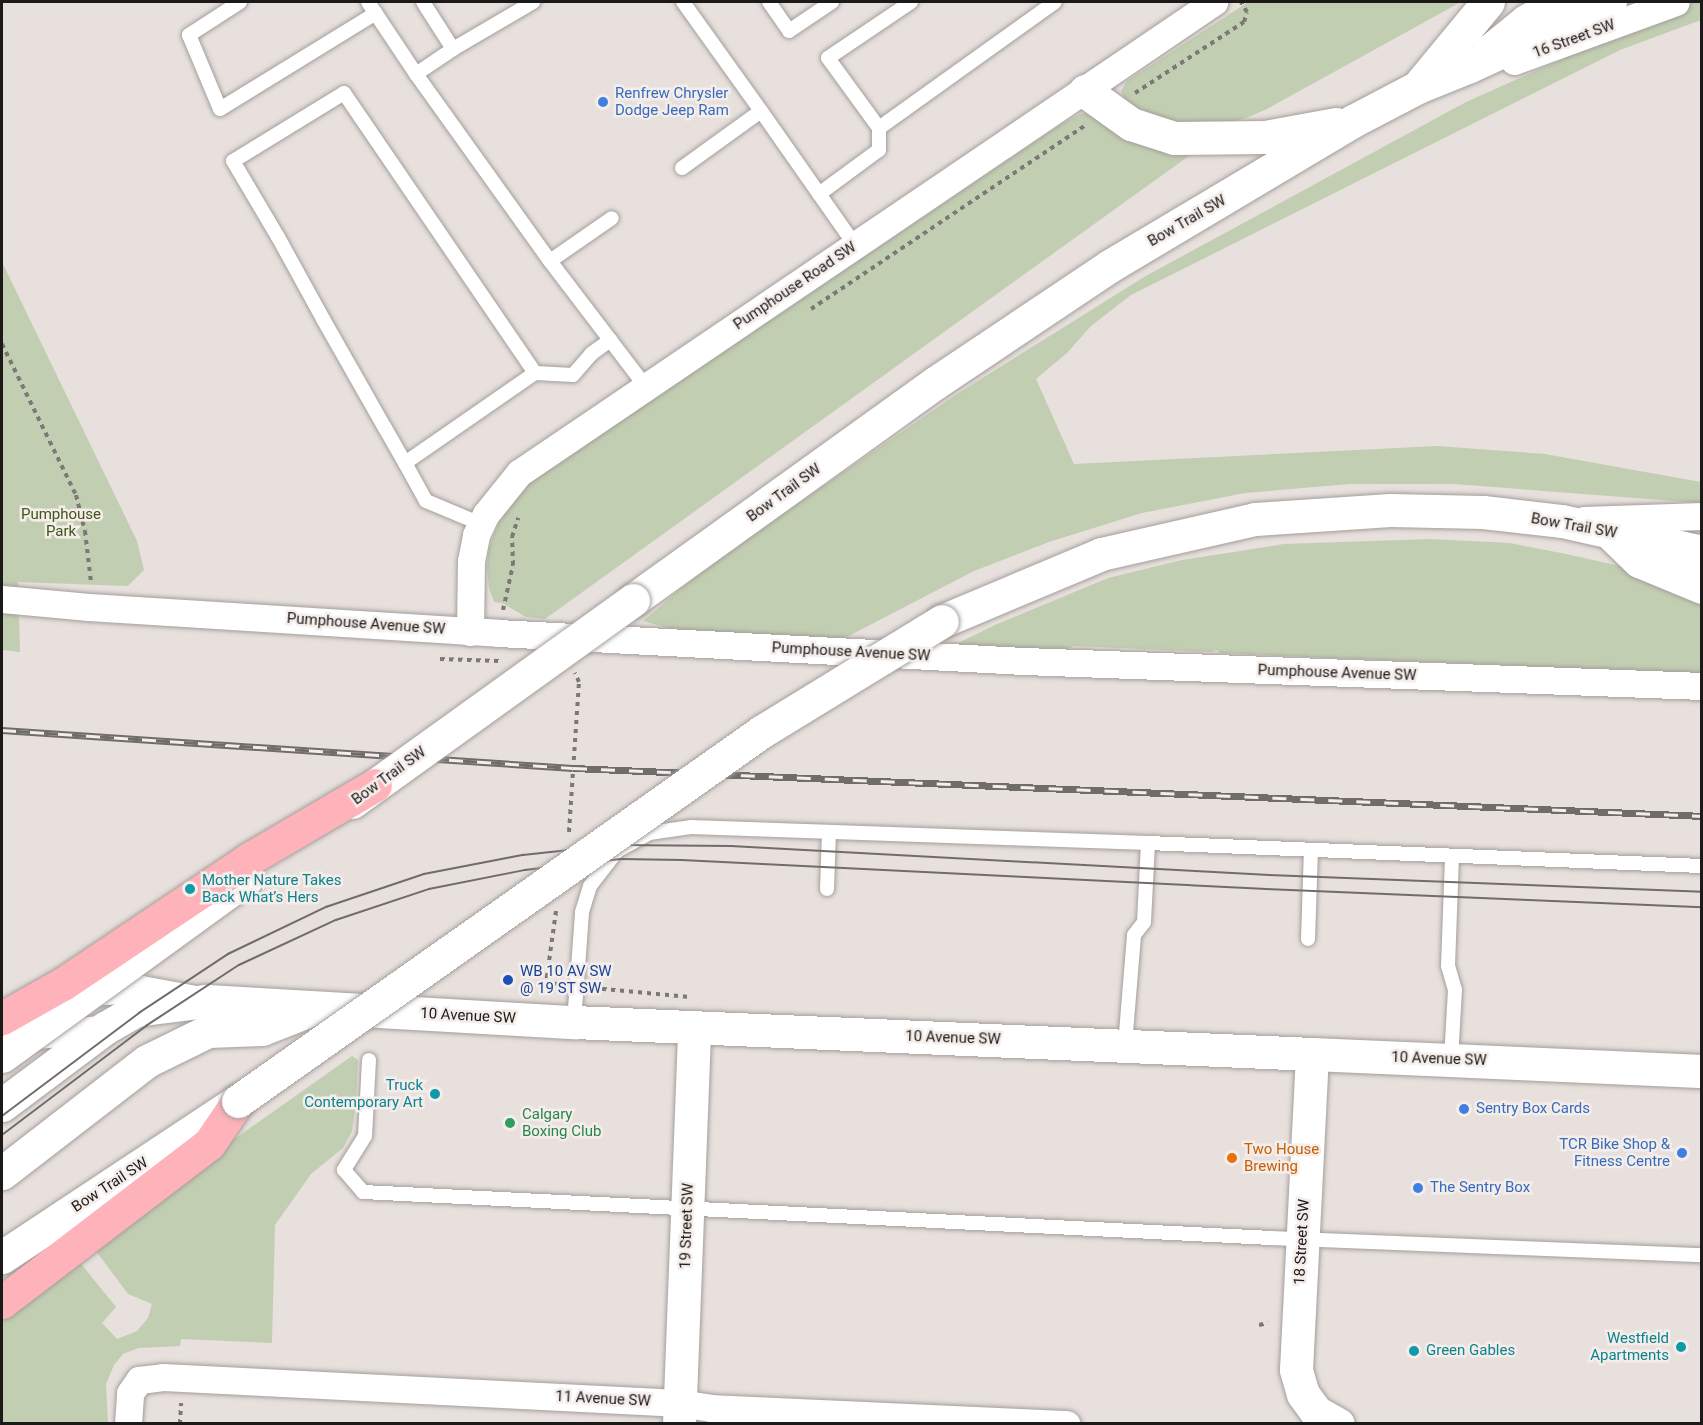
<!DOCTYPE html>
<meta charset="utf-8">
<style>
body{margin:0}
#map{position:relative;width:1703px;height:1425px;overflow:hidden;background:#e7e0dd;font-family:Roboto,sans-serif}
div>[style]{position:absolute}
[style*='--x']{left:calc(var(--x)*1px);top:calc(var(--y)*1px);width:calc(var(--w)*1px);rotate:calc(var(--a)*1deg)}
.green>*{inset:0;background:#c2ceb1}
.path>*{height:4px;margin-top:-2px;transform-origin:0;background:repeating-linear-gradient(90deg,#7c7876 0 4.5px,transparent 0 9px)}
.roads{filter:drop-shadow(0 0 2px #a49e9b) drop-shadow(0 0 2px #a49e9b)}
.service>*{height:14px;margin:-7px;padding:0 7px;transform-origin:7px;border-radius:7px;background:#fff}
.minor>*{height:27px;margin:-13.5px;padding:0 13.5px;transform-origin:13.5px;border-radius:13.5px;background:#fff}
.tertiary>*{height:33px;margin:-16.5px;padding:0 16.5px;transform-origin:16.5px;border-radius:16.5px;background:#fff}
.secondary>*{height:33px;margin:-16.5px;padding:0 16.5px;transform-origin:16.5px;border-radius:16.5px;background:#fff}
.motorway>*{height:33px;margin:-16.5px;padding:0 16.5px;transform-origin:16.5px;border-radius:16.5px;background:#feb2b9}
.tram>*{height:1.5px;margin:-0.75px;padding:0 0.75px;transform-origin:0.75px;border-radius:0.75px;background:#706c6a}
.rail>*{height:7px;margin-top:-3.5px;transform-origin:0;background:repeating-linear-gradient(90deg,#f4edea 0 14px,#706c6a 0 28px);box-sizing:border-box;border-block:2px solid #706c6a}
.bridges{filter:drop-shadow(0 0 2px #a49e9b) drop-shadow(0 0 2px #a49e9b)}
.secondary-bridge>*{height:33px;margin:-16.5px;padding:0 16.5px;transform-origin:16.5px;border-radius:16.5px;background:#fff}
.motorway-bridge>*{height:33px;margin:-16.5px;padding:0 16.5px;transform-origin:16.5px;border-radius:16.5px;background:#feb2b9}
.dots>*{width:16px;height:16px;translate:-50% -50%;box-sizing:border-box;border:3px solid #f4edea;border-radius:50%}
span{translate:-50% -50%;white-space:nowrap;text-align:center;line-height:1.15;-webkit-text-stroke:5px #f4edea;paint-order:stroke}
.street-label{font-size:15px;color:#1c1a19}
.shop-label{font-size:15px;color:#366cbe}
.left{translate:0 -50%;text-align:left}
.right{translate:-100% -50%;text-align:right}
.park-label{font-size:15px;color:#415618}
.culture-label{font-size:15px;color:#0d838f}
.transit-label{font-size:15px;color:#164399}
.leisure-label{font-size:15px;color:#27864d}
.food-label{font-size:15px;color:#c56008}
.frame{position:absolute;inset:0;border:3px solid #1c1a19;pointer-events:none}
</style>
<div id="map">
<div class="green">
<i style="clip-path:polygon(1248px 2px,1461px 2px,1267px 109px,1246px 118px,1218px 125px,1218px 121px,1193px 123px,1164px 119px,1129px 109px,1121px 91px,1127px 81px)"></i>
<i style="clip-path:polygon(1691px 2px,1701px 2px,1701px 20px,1620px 50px,1131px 295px,1091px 326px,1067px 353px,1036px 379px,1074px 464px,1437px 446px,1545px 454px,1701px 482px,1701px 503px,1454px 484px,1350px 484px,1245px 493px,1142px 513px,1049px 542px,974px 571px,841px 640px,678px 631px,643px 621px,710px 564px,957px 394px,1144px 277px,1466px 102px)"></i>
<i style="clip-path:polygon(1087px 113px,1193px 153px,545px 619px,526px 617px,502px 603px,494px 602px,489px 588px,487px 567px,489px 548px,499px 522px,515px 497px,530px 482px,1058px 126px,1080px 114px)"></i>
<i style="clip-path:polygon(2px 262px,137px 541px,144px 570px,128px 586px,18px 582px,20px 652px,2px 650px)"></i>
<i style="clip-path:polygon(1430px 539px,1510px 543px,1566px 554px,1624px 567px,1701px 596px,1701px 674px,1220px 653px,1217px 650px,1211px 652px,1074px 646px,1061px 652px,948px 648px,995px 625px,1108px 578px,1182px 560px,1284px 544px)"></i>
<i style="clip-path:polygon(352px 1056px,358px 1060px,356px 1104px,352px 1131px,343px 1148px,311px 1174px,275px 1225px,272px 1343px,181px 1339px,180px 1346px,139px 1348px,123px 1354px,114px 1365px,106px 1384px,108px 1423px,2px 1424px,2px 1320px,78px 1260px,116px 1307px,102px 1323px,117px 1339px,137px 1331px,148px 1318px,152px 1304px,128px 1294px,93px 1247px,175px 1181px)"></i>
</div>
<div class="path">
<i style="--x:1135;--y:93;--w:130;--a:-33.1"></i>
<i style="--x:1244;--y:22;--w:10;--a:-73"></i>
<i style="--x:1247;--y:12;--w:12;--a:-121"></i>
<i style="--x:811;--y:309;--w:331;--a:-33.8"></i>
<i style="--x:2;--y:344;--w:168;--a:63.9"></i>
<i style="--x:76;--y:495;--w:37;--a:76"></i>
<i style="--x:85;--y:531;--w:51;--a:83.3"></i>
<i style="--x:503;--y:610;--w:46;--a:-77.5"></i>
<i style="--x:513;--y:565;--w:28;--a:-92"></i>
<i style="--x:512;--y:537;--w:20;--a:-72"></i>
<i style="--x:440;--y:659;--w:59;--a:1.9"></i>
<i style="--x:569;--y:832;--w:150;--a:-86.2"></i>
<i style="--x:579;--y:682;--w:10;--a:-114"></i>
<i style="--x:556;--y:911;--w:73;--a:97.9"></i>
<i style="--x:546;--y:983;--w:12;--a:5"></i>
<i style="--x:593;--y:988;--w:97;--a:5.3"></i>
<i style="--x:1259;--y:1325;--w:9;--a:-13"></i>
<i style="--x:180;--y:1424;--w:21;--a:-87"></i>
</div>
<div class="roads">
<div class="service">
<i style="--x:240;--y:2;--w:61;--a:147.1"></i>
<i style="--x:189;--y:35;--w:80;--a:67.3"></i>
<i style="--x:220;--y:109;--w:183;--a:-31.6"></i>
<i style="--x:368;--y:2;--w:87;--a:56.3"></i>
<i style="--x:416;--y:74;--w:230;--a:54.4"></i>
<i style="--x:550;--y:261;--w:158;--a:52.7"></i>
<i style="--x:423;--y:2;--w:56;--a:57.4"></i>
<i style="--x:453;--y:49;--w:93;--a:-30.4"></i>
<i style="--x:683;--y:2;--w:134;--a:54.4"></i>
<i style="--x:769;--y:2;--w:35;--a:55"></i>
<i style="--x:789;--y:31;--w:52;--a:-34"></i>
<i style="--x:911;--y:2;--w:100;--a:146"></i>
<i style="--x:828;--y:58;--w:87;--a:53.9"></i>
<i style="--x:879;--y:128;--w:216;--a:-35.6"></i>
<i style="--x:416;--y:74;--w:45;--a:-34"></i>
<i style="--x:682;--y:168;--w:97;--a:-35.8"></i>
<i style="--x:761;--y:111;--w:164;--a:55"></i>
<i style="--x:819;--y:194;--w:74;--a:-36.3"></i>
<i style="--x:879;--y:150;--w:22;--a:-90"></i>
<i style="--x:550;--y:261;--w:75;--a:-34.7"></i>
<i style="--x:535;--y:373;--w:38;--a:3"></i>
<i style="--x:573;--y:375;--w:28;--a:-49"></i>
<i style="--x:591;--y:354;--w:24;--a:-36"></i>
<i style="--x:405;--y:463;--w:158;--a:-34.7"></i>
<i style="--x:535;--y:373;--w:339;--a:-124.3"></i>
<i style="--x:344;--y:93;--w:130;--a:148.5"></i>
<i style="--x:233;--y:161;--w:88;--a:59.4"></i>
<i style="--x:278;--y:237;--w:94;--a:61.2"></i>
<i style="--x:323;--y:319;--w:125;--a:60.4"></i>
<i style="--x:385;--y:428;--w:40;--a:60.3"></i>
<i style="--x:405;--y:463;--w:43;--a:61.1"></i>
<i style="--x:426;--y:501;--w:60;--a:22.7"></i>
<i style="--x:827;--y:889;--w:57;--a:-88"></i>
<i style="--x:1308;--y:939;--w:89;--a:-88.1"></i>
<i style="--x:574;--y:1022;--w:110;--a:-85.8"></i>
<i style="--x:582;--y:912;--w:27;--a:-73"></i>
<i style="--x:590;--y:886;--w:44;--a:-52.4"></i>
<i style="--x:617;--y:851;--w:37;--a:-29"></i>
<i style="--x:649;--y:833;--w:42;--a:-8.1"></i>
<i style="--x:691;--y:827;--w:457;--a:2"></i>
<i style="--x:1148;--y:843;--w:554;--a:2.38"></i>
<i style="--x:1125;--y:1045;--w:110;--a:-85.3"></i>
<i style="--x:1134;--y:935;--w:16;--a:-52"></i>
<i style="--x:1144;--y:922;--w:79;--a:-87.1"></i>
<i style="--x:1451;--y:1059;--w:69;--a:-86.7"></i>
<i style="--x:1455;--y:990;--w:25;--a:-106"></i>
<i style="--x:1448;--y:966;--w:110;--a:-87.9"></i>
<i style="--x:369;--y:1060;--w:76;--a:93"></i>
<i style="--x:365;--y:1136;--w:40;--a:122"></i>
<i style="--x:344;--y:1170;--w:29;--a:49"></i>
<i style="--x:363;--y:1192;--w:909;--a:2.9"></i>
<i style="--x:1271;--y:1238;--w:431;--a:2.3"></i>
</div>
<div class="minor">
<i style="--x:1514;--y:61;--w:172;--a:-20"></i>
<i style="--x:1584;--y:520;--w:118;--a:-1.9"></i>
<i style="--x:2;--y:599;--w:87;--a:5.3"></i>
<i style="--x:89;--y:607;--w:410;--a:3.6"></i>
<i style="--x:498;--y:633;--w:527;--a:3.05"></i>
<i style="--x:1024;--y:661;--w:678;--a:2.11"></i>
<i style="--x:470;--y:632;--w:71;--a:-89.2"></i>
<i style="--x:471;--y:561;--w:26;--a:-79"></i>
<i style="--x:476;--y:535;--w:23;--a:-65"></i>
<i style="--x:486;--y:514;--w:53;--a:-51.2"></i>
<i style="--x:519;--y:473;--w:840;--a:-34.13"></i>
<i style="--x:85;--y:992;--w:56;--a:-3.1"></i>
<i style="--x:141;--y:989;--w:50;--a:10.4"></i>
<i style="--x:27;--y:1036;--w:81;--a:-5.6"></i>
<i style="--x:128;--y:1424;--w:31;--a:-86"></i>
<i style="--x:130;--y:1393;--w:16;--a:-55"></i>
<i style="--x:139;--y:1380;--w:24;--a:-7"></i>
<i style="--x:163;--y:1377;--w:518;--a:2.88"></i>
<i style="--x:680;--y:1403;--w:31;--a:9"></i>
<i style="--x:711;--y:1408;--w:356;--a:2.6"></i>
</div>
<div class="tertiary">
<i style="--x:1488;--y:52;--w:49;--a:-39.2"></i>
<i style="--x:1526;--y:21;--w:39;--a:-29"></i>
<i style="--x:1312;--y:1054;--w:390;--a:2.5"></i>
</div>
<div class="secondary">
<i style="--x:1421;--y:83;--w:105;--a:-50.4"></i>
<i style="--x:1085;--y:91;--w:57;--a:35.7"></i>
<i style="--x:1131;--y:124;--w:45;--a:18"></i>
<i style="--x:1174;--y:138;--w:91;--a:-0.6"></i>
<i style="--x:1265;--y:137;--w:72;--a:-10.4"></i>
<i style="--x:1610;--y:533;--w:40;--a:44"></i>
<i style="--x:1639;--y:561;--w:68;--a:22.4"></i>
<i style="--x:633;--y:600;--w:372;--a:-35.7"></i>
<i style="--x:935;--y:383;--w:208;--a:-33.8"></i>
<i style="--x:1108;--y:267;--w:285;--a:-30.8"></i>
<i style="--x:1353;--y:121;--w:73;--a:-27.6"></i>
<i style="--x:1418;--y:87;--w:56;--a:-22"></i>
<i style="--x:1470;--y:66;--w:154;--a:-24.6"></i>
<i style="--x:942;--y:621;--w:173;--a:-22.8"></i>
<i style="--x:1101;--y:554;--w:158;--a:-12.8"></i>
<i style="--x:1255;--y:519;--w:135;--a:-3.8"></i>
<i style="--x:1390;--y:510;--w:93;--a:1.2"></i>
<i style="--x:1483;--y:512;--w:80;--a:6.5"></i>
<i style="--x:1562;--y:521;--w:143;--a:12.5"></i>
<i style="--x:2;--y:1105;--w:129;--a:-36.8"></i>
<i style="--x:105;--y:1028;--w:36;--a:-30"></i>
<i style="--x:136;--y:1010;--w:71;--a:-7.3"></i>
<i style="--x:206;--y:1001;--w:369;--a:3.3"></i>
<i style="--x:574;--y:1022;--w:739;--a:2.48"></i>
<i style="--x:1312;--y:1054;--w:316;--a:92.9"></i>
<i style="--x:1296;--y:1370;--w:25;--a:74"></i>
<i style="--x:1303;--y:1394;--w:22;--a:54"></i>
<i style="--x:1316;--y:1412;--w:25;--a:29"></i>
<i style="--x:2;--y:1173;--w:183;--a:-37.7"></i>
<i style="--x:147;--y:1061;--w:68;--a:-26.2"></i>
<i style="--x:208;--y:1031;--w:54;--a:-2.1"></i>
<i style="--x:262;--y:1029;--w:49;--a:-21.4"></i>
<i style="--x:2;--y:1257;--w:283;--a:-33.5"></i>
<i style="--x:679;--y:1424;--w:396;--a:-87.8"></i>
</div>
<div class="motorway">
<i style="--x:2;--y:1302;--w:260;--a:-37.4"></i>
<i style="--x:209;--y:1144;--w:52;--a:-56"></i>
</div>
</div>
<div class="tram">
<i style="--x:2;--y:1116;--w:171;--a:-36.9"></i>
<i style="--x:139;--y:1013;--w:107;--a:-33.5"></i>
<i style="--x:228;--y:954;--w:109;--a:-25.6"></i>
<i style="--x:326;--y:907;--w:103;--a:-18.6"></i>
<i style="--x:424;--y:874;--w:101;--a:-10.9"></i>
<i style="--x:523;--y:855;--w:95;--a:-6.1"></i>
<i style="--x:617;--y:845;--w:114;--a:0.5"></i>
<i style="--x:731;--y:846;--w:539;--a:3.09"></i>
<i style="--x:1269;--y:875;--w:433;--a:2.2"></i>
<i style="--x:2;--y:1135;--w:181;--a:-37.1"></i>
<i style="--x:146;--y:1026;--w:111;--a:-33.3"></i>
<i style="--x:239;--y:965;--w:107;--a:-24.9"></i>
<i style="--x:336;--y:920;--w:98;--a:-18.4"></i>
<i style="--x:429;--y:889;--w:98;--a:-11.2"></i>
<i style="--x:525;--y:870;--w:96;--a:-6.6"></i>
<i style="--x:620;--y:859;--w:62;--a:0.9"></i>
<i style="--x:682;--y:860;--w:585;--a:2.84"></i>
<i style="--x:1266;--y:889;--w:436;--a:2.4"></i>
</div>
<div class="rail">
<i style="--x:2;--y:730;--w:572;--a:3.81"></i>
<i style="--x:573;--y:768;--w:1130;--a:2.43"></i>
</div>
<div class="bridges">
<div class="secondary-bridge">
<i style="--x:352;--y:802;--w:346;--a:-35.7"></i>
<i style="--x:2;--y:1056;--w:303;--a:-36"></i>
<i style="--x:238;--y:1101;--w:640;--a:-35.2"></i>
<i style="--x:761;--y:732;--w:212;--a:-31.5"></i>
</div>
<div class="motorway-bridge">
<i style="--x:2;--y:1018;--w:71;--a:-29.4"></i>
<i style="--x:64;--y:983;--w:223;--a:-33.8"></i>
<i style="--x:249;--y:859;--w:146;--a:-30.4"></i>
</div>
</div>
<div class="dots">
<i style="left:603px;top:102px;background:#3f7fe0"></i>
<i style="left:190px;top:889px;background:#0f9aa8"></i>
<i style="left:508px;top:980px;background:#1a4fb4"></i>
<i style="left:435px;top:1094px;background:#0f9aa8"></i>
<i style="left:1464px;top:1109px;background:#3f7fe0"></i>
<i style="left:510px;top:1123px;background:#2e9e5b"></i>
<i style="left:1682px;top:1153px;background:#3f7fe0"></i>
<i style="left:1232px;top:1158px;background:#e8710a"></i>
<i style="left:1418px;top:1188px;background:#3f7fe0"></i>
<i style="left:1681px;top:1347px;background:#0f9aa8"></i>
<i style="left:1414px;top:1351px;background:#0f9aa8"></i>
</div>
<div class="street-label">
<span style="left:1574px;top:39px;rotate:-20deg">16 Street SW</span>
<span style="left:1187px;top:221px;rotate:-30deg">Bow Trail SW</span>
<span style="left:795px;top:286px;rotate:-34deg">Pumphouse Road SW</span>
<span style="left:784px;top:493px;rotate:-36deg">Bow Trail SW</span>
<span style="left:1574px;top:526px;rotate:10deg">Bow Trail SW</span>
<span style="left:366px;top:624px;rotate:4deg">Pumphouse Avenue SW</span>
<span style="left:851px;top:652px;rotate:3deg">Pumphouse Avenue SW</span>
<span style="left:1337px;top:673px;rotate:2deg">Pumphouse Avenue SW</span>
<span style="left:389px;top:776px;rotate:-36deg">Bow Trail SW</span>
<span style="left:468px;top:1016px;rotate:3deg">10 Avenue SW</span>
<span style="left:953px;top:1038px;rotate:2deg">10 Avenue SW</span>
<span style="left:1439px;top:1059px;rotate:2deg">10 Avenue SW</span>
<span style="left:110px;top:1185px;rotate:-33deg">Bow Trail SW</span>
<span style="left:687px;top:1226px;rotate:-88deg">19 Street SW</span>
<span style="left:1302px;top:1242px;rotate:-87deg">18 Street SW</span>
<span style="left:603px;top:1399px;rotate:3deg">11 Avenue SW</span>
</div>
<div class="shop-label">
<span class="left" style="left:615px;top:102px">Renfrew Chrysler<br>Dodge Jeep Ram</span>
<span class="left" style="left:1476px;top:1109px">Sentry Box Cards</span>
<span class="right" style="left:1670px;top:1153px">TCR Bike Shop &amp;<br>Fitness Centre</span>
<span class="left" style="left:1430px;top:1188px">The Sentry Box</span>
</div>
<div class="park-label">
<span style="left:61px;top:523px">Pumphouse<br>Park</span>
</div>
<div class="culture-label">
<span class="left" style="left:202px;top:889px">Mother Nature Takes<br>Back What’s Hers</span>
<span class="right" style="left:423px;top:1094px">Truck<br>Contemporary Art</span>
<span class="right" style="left:1669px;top:1347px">Westfield<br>Apartments</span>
<span class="left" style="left:1426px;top:1351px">Green Gables</span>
</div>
<div class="transit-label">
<span class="left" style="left:520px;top:980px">WB 10 AV SW<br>@ 19 ST SW</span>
</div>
<div class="leisure-label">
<span class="left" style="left:522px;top:1123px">Calgary<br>Boxing Club</span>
</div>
<div class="food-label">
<span class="left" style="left:1244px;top:1158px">Two House<br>Brewing</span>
</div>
<div class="frame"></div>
</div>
